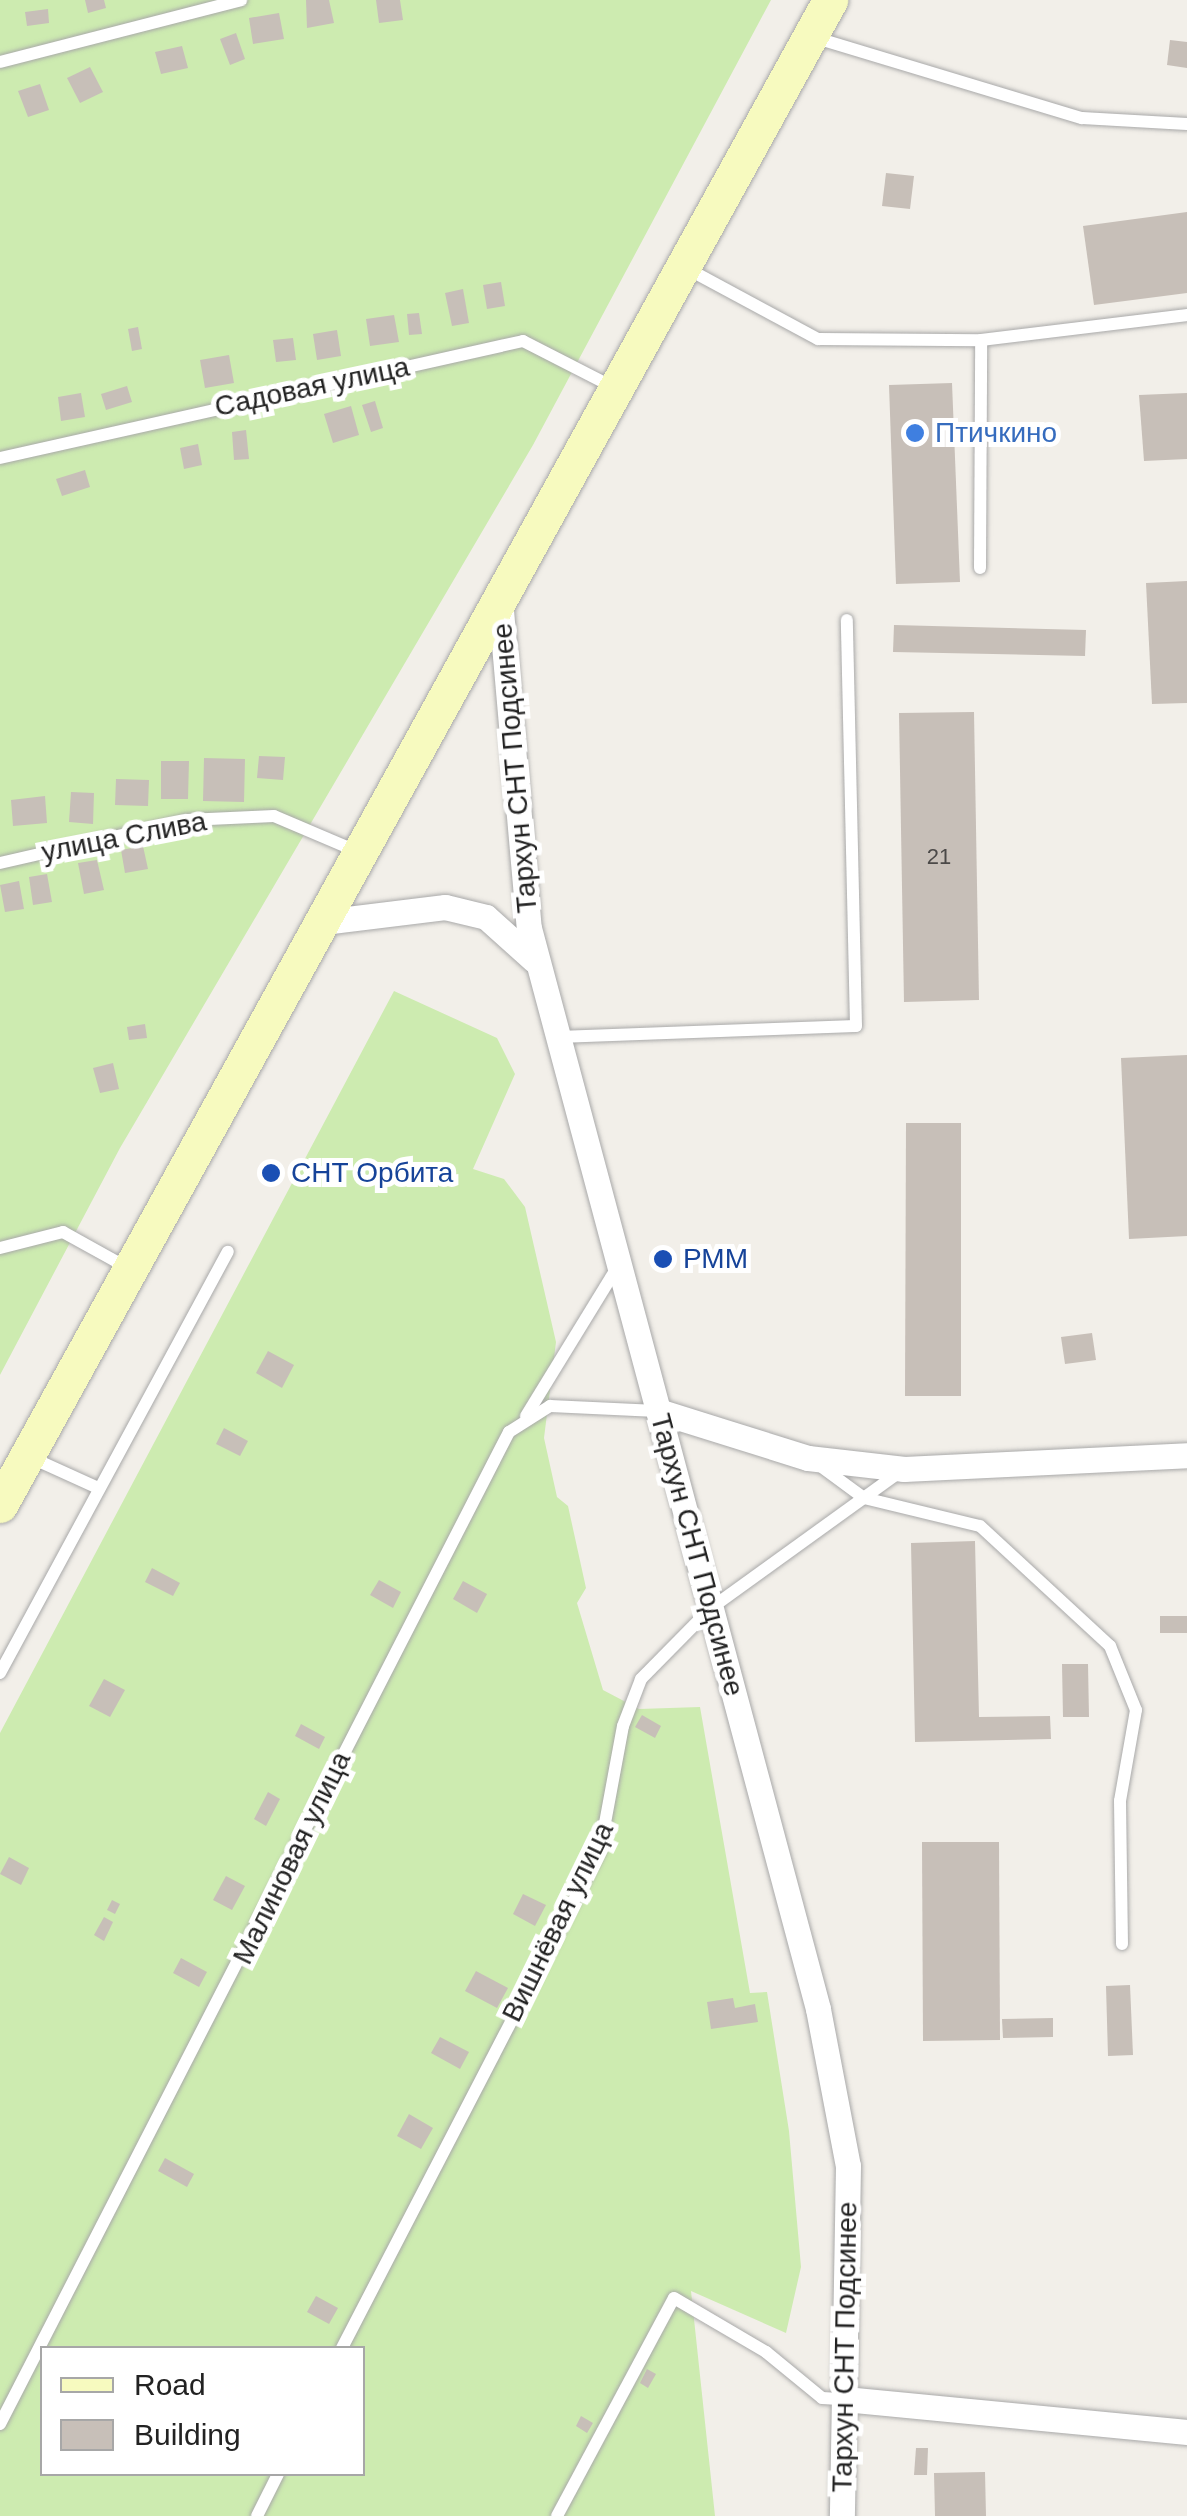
<!DOCTYPE html>
<meta charset="utf-8">
<style>
body{margin:0}
#map{position:relative;width:1187px;height:2516px;overflow:hidden;background:#f2efe9;font-family:Arial,sans-serif}
div>[style]{position:absolute}
[style*='--x']{left:calc(var(--x)*1px);top:calc(var(--y)*1px);width:calc(var(--w)*1px);rotate:calc(var(--a)*1deg)}
.grass>*{inset:0;background:#cdebb0}
.building>*{inset:0;background:#c7bfb8}
.roads{filter:drop-shadow(0 0 2px #a9a9a9) drop-shadow(0 0 2px #a9a9a9)}
.service>*{height:12px;margin:-6px;padding:0 6px;transform-origin:6px;border-radius:6px;background:#fff}
.minor>*{height:25px;margin:-12.5px;padding:0 12.5px;transform-origin:12.5px;border-radius:12.5px;background:#fff}
.secondary>*{height:35px;margin:-17.5px;padding:0 17.5px;transform-origin:17.5px;border-radius:17.5px;background:#f7fabf}
.dots>*{width:28px;height:28px;translate:-50% -50%;box-sizing:border-box;border:5px solid #fff;border-radius:50%}
span{translate:-50% -50%;white-space:nowrap;text-align:center;line-height:1.15;-webkit-text-stroke:10px #fff;paint-order:stroke}
.number-label{font-size:22px;color:#4b4948}
.number-label span{-webkit-text-stroke-width:0}
.street-label{font-size:28px;color:#222}
.shop-label{font-size:28px;color:#366cbe}
.left{translate:0 -50%;text-align:left}
.transit-label{font-size:28px;color:#164399}
.legend{position:absolute;left:40px;top:2346px;width:325px;height:130px;box-sizing:border-box;background:#fff;border:2px solid #a7a7a7;margin:0;padding:12px 18px;list-style:none;font-size:30px;color:#222}
.legend li{display:flex;align-items:center;gap:20px;height:50px}
.legend b{width:50px;border:2px solid #a7a7a7}
</style>
<div id="map">
<div class="grass">
<i style="clip-path:polygon(0 0,771px 0,533px 445px,120px 1148px,0 1375px)"></i>
<i style="clip-path:polygon(evenodd,394px 991px,497px 1038px,515px 1074px,473px 1169px,504px 1179px,525px 1207px,556px 1342px,544px 1438px,557px 1497px,568px 1506px,586px 1588px,577px 1603px,603px 1690px,639px 1709px,700px 1707px,750px 1993px,767px 1992px,789px 2131px,801px 2267px,786px 2333px,691px 2291px,715px 2516px,0 2516px,0 1733px,394px 991px,42px 2348px,362px 2348px,362px 2474px,42px 2474px,42px 2348px)"></i>
</div>
<div class="building">
<i style="clip-path:polygon(85px 0,104px 0,106px 8px,88px 13px)"></i>
<i style="clip-path:polygon(306px 0,329px 0,334px 23px,307px 28px)"></i>
<i style="clip-path:polygon(376px 0,400px 0,403px 20px,379px 23px)"></i>
<i style="clip-path:polygon(48px 9px,49px 23px,27px 26px,25px 12px)"></i>
<i style="clip-path:polygon(279px 13px,284px 39px,253px 44px,249px 18px)"></i>
<i style="clip-path:polygon(236px 33px,245px 59px,230px 65px,220px 39px)"></i>
<i style="clip-path:polygon(1170px 40px,1187px 42px,1187px 68px,1167px 65px)"></i>
<i style="clip-path:polygon(182px 46px,188px 68px,161px 74px,155px 52px)"></i>
<i style="clip-path:polygon(90px 67px,103px 92px,80px 103px,67px 78px)"></i>
<i style="clip-path:polygon(40px 84px,49px 110px,28px 117px,18px 91px)"></i>
<i style="clip-path:polygon(886px 173px,914px 176px,910px 209px,882px 206px)"></i>
<i style="clip-path:polygon(1187px 212px,1187px 293px,1094px 305px,1083px 226px)"></i>
<i style="clip-path:polygon(501px 282px,505px 306px,487px 309px,483px 285px)"></i>
<i style="clip-path:polygon(463px 289px,469px 323px,452px 326px,445px 293px)"></i>
<i style="clip-path:polygon(419px 313px,422px 334px,409px 335px,407px 314px)"></i>
<i style="clip-path:polygon(394px 315px,399px 342px,370px 346px,366px 319px)"></i>
<i style="clip-path:polygon(138px 327px,142px 349px,132px 351px,128px 329px)"></i>
<i style="clip-path:polygon(337px 330px,341px 356px,317px 360px,313px 334px)"></i>
<i style="clip-path:polygon(293px 338px,296px 360px,276px 362px,273px 340px)"></i>
<i style="clip-path:polygon(229px 355px,234px 383px,205px 388px,200px 360px)"></i>
<i style="clip-path:polygon(952px 383px,960px 582px,896px 584px,889px 385px)"></i>
<i style="clip-path:polygon(127px 386px,132px 402px,106px 410px,101px 394px)"></i>
<i style="clip-path:polygon(81px 393px,85px 417px,61px 421px,58px 397px)"></i>
<i style="clip-path:polygon(1187px 393px,1187px 459px,1144px 461px,1139px 395px)"></i>
<i style="clip-path:polygon(375px 401px,383px 428px,371px 432px,362px 405px)"></i>
<i style="clip-path:polygon(351px 406px,359px 435px,333px 443px,324px 414px)"></i>
<i style="clip-path:polygon(246px 430px,249px 459px,234px 460px,232px 432px)"></i>
<i style="clip-path:polygon(198px 444px,202px 465px,184px 469px,180px 448px)"></i>
<i style="clip-path:polygon(85px 470px,90px 487px,62px 496px,56px 479px)"></i>
<i style="clip-path:polygon(1187px 581px,1187px 703px,1152px 704px,1146px 583px)"></i>
<i style="clip-path:polygon(894px 625px,1086px 630px,1085px 656px,893px 652px)"></i>
<i style="clip-path:polygon(974px 712px,979px 1000px,904px 1002px,899px 713px)"></i>
<i style="clip-path:polygon(259px 756px,285px 757px,283px 780px,257px 778px)"></i>
<i style="clip-path:polygon(204px 758px,245px 759px,244px 802px,203px 801px)"></i>
<i style="clip-path:polygon(161px 761px,189px 761px,188px 799px,161px 799px)"></i>
<i style="clip-path:polygon(116px 779px,149px 780px,148px 806px,115px 805px)"></i>
<i style="clip-path:polygon(71px 792px,94px 793px,93px 824px,69px 822px)"></i>
<i style="clip-path:polygon(45px 796px,47px 823px,13px 826px,11px 800px)"></i>
<i style="clip-path:polygon(143px 846px,148px 869px,125px 873px,121px 850px)"></i>
<i style="clip-path:polygon(97px 860px,104px 890px,84px 894px,78px 863px)"></i>
<i style="clip-path:polygon(47px 874px,52px 902px,33px 905px,29px 877px)"></i>
<i style="clip-path:polygon(19px 881px,24px 909px,5px 912px,0 885px)"></i>
<i style="clip-path:polygon(145px 1024px,147px 1038px,129px 1040px,127px 1027px)"></i>
<i style="clip-path:polygon(1187px 1055px,1187px 1236px,1129px 1239px,1121px 1058px)"></i>
<i style="clip-path:polygon(113px 1063px,119px 1089px,100px 1093px,93px 1068px)"></i>
<i style="clip-path:polygon(906px 1123px,961px 1123px,961px 1396px,905px 1396px)"></i>
<i style="clip-path:polygon(1092px 1333px,1096px 1360px,1065px 1364px,1061px 1337px)"></i>
<i style="clip-path:polygon(268px 1351px,294px 1365px,282px 1388px,256px 1373px)"></i>
<i style="clip-path:polygon(224px 1428px,248px 1441px,240px 1456px,216px 1444px)"></i>
<i style="clip-path:polygon(975px 1541px,979px 1717px,1050px 1716px,1051px 1739px,915px 1742px,911px 1543px)"></i>
<i style="clip-path:polygon(152px 1568px,180px 1583px,173px 1596px,145px 1582px)"></i>
<i style="clip-path:polygon(379px 1580px,401px 1592px,393px 1608px,370px 1595px)"></i>
<i style="clip-path:polygon(463px 1581px,487px 1594px,477px 1613px,453px 1599px)"></i>
<i style="clip-path:polygon(1160px 1616px,1187px 1616px,1187px 1633px,1160px 1633px)"></i>
<i style="clip-path:polygon(1062px 1664px,1088px 1664px,1089px 1717px,1063px 1717px)"></i>
<i style="clip-path:polygon(104px 1679px,125px 1690px,110px 1717px,89px 1706px)"></i>
<i style="clip-path:polygon(642px 1715px,661px 1726px,655px 1738px,635px 1727px)"></i>
<i style="clip-path:polygon(301px 1724px,325px 1737px,319px 1749px,295px 1736px)"></i>
<i style="clip-path:polygon(268px 1792px,280px 1799px,266px 1826px,254px 1819px)"></i>
<i style="clip-path:polygon(922px 1842px,999px 1842px,1000px 2040px,923px 2041px)"></i>
<i style="clip-path:polygon(9px 1857px,29px 1868px,21px 1885px,0 1874px)"></i>
<i style="clip-path:polygon(226px 1876px,245px 1886px,232px 1910px,213px 1900px)"></i>
<i style="clip-path:polygon(523px 1894px,546px 1905px,535px 1926px,513px 1914px)"></i>
<i style="clip-path:polygon(112px 1900px,120px 1904px,115px 1914px,107px 1910px)"></i>
<i style="clip-path:polygon(104px 1917px,113px 1922px,104px 1941px,94px 1935px)"></i>
<i style="clip-path:polygon(181px 1958px,207px 1972px,199px 1987px,173px 1973px)"></i>
<i style="clip-path:polygon(476px 1971px,508px 1988px,497px 2008px,465px 1991px)"></i>
<i style="clip-path:polygon(1130px 1985px,1133px 2055px,1108px 2056px,1106px 1986px)"></i>
<i style="clip-path:polygon(733px 1998px,735px 2008px,755px 2004px,758px 2022px,711px 2029px,707px 2002px)"></i>
<i style="clip-path:polygon(1053px 2018px,1053px 2037px,1003px 2038px,1002px 2019px)"></i>
<i style="clip-path:polygon(440px 2037px,469px 2052px,460px 2069px,431px 2053px)"></i>
<i style="clip-path:polygon(409px 2114px,433px 2128px,421px 2149px,397px 2136px)"></i>
<i style="clip-path:polygon(165px 2158px,194px 2174px,187px 2187px,158px 2171px)"></i>
<i style="clip-path:polygon(316px 2296px,338px 2308px,329px 2324px,307px 2312px)"></i>
<i style="clip-path:polygon(647px 2369px,656px 2374px,648px 2388px,640px 2383px)"></i>
<i style="clip-path:polygon(581px 2416px,593px 2423px,587px 2433px,576px 2426px)"></i>
<i style="clip-path:polygon(916px 2448px,928px 2448px,927px 2475px,914px 2475px)"></i>
<i style="clip-path:polygon(985px 2472px,986px 2516px,935px 2516px,934px 2473px)"></i>
</div>
<div class="roads">
<div class="service">
<i style="--x:813;--y:37;--w:281;--a:16.8"></i>
<i style="--x:1082;--y:118;--w:105;--a:3.3"></i>
<i style="--x:0;--y:62;--w:249;--a:-14.4"></i>
<i style="--x:686;--y:268;--w:150;--a:28.3"></i>
<i style="--x:818;--y:339;--w:163;--a:0.4"></i>
<i style="--x:981;--y:340;--w:208;--a:-6.9"></i>
<i style="--x:0;--y:458;--w:536;--a:-12.61"></i>
<i style="--x:523;--y:341;--w:101;--a:27.1"></i>
<i style="--x:980;--y:568;--w:228;--a:-89.7"></i>
<i style="--x:0;--y:863;--w:192;--a:-12.9"></i>
<i style="--x:187;--y:820;--w:87;--a:-2.6"></i>
<i style="--x:274;--y:816;--w:92;--a:23"></i>
<i style="--x:558;--y:1037;--w:298;--a:-2.1"></i>
<i style="--x:856;--y:1026;--w:406;--a:-91.3"></i>
<i style="--x:0;--y:1248;--w:65;--a:-14.3"></i>
<i style="--x:63;--y:1232;--w:74;--a:29"></i>
<i style="--x:526;--y:1416;--w:176;--a:-58.5"></i>
<i style="--x:32;--y:1458;--w:72;--a:24.4"></i>
<i style="--x:819;--y:1465;--w:56;--a:36.3"></i>
<i style="--x:864;--y:1498;--w:119;--a:13.6"></i>
<i style="--x:980;--y:1526;--w:177;--a:42.7"></i>
<i style="--x:1110;--y:1646;--w:69;--a:67.9"></i>
<i style="--x:1136;--y:1710;--w:92;--a:100"></i>
<i style="--x:1120;--y:1801;--w:143;--a:89.2"></i>
<i style="--x:0;--y:1673;--w:479;--a:-61.6"></i>
<i style="--x:342;--y:2348;--w:561;--a:-62.61"></i>
<i style="--x:600;--y:1850;--w:126;--a:-79.5"></i>
<i style="--x:623;--y:1726;--w:50;--a:-69"></i>
<i style="--x:641;--y:1679;--w:100;--a:-45.4"></i>
<i style="--x:711;--y:1608;--w:234;--a:-35.8"></i>
<i style="--x:0;--y:2424;--w:1115;--a:-62.84"></i>
<i style="--x:509;--y:1432;--w:49;--a:-32.4"></i>
<i style="--x:550;--y:1406;--w:107;--a:2.7"></i>
<i style="--x:257;--y:2516;--w:47;--a:-63.4"></i>
<i style="--x:557;--y:2516;--w:247;--a:-61.8"></i>
<i style="--x:674;--y:2298;--w:107;--a:30.4"></i>
<i style="--x:766;--y:2352;--w:72;--a:39.4"></i>
<i style="--x:822;--y:2398;--w:22;--a:3"></i>
</div>
<div class="minor">
<i style="--x:500;--y:599;--w:330;--a:85"></i>
<i style="--x:529;--y:928;--w:1119;--a:75.03"></i>
<i style="--x:818;--y:2009;--w:160;--a:79.2"></i>
<i style="--x:848;--y:2166;--w:350;--a:91"></i>
<i style="--x:323;--y:922;--w:123;--a:-7"></i>
<i style="--x:445;--y:907;--w:42;--a:13.7"></i>
<i style="--x:486;--y:917;--w:64;--a:41.9"></i>
<i style="--x:658;--y:1411;--w:157;--a:17.4"></i>
<i style="--x:808;--y:1458;--w:97;--a:6.5"></i>
<i style="--x:904;--y:1469;--w:283;--a:-2.8"></i>
<i style="--x:844;--y:2399;--w:345;--a:5.5"></i>
</div>
<div class="secondary">
<i style="--x:0;--y:1505;--w:1719;--a:-61.12"></i>
</div>
</div>
<div class="dots">
<i style="left:915px;top:433px;background:#3f7fe0"></i>
<i style="left:271px;top:1173px;background:#1a4fb4"></i>
<i style="left:663px;top:1259px;background:#1a4fb4"></i>
</div>
<div class="number-label">
<span style="left:939px;top:857px">21</span>
</div>
<div class="street-label">
<span style="left:312px;top:387px;rotate:-12deg">Садовая улица</span>
<span style="left:515px;top:768px;rotate:-95deg">Тархун СНТ Подсинее</span>
<span style="left:124px;top:837px;rotate:-11deg">улица Слива</span>
<span style="left:697px;top:1555px;rotate:75deg">Тархун СНТ Подсинее</span>
<span style="left:292px;top:1858px;rotate:-64deg">Малиновая улица</span>
<span style="left:558px;top:1922px;rotate:-64deg">Вишнёвая улица</span>
<span style="left:845px;top:2347px;rotate:-89deg">Тархун СНТ Подсинее</span>
</div>
<div class="shop-label">
<span class="left" style="left:935px;top:433px">Птичкино</span>
</div>
<div class="transit-label">
<span class="left" style="left:291px;top:1173px">СНТ Орбита</span>
<span class="left" style="left:683px;top:1259px">РММ</span>
</div>
<ul class="legend">
<li><b style="height:12px;background:#f7fabf"></b>Road</li>
<li><b style="height:28px;background:#c7bfb8"></b>Building</li>
</ul>
</div>
